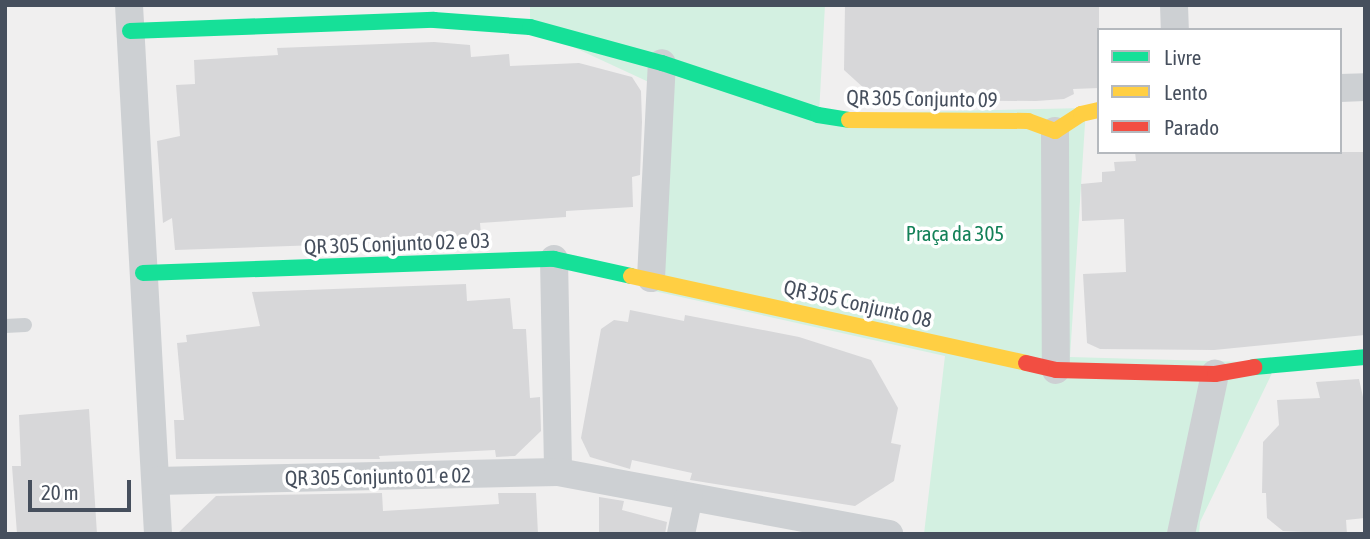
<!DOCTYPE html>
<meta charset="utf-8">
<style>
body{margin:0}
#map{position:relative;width:1370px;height:539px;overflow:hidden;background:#f0efef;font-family:"Asap Condensed",sans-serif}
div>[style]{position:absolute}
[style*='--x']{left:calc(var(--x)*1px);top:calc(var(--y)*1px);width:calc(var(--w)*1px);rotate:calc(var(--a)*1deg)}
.green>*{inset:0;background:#d3f0e1}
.building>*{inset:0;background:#d7d7d9}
.lane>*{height:14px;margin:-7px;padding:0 7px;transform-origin:7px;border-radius:7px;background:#cdd0d3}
.street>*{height:28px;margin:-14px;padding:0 14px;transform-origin:14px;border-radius:14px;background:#cdd0d3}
.fast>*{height:16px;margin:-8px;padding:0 8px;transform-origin:8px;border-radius:8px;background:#16e098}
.slow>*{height:16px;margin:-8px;padding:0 8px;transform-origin:8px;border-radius:8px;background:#ffcf43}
.jam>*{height:16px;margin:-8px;padding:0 8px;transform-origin:8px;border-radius:8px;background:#f24e42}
span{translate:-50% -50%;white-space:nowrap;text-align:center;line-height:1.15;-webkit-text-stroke:7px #fff;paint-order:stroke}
.street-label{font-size:21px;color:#464f5d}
.park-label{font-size:21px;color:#138158}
.frame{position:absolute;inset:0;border:7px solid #464f5d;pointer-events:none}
.legend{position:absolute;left:1097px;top:28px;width:245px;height:126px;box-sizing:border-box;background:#fff;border:2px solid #b5b9be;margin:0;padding:9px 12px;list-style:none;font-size:21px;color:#464f5d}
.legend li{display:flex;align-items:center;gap:14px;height:35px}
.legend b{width:35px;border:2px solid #b5b9be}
.scale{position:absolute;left:28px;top:480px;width:103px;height:32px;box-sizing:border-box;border:4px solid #464f5d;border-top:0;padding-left:9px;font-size:21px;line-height:24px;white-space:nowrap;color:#464f5d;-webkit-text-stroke:5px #fff;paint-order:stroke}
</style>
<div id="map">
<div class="green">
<i style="clip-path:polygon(530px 5px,825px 5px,819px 114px,1086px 108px,1070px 357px,1277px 363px,1200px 522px,1199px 534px,924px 534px,945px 356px,645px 289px,653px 84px,530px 27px)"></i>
</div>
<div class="building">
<i style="clip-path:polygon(845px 5px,1099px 5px,1099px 88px,1073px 89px,1074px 94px,1064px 99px,1036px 101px,877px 100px,844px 70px)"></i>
<i style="clip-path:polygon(434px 42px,470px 45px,471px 57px,509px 54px,510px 66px,579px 63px,632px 77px,641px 91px,642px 122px,640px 175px,632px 177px,633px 207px,566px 211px,566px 217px,480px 223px,481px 234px,463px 235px,463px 240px,175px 250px,172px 218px,163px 223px,157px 141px,180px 136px,176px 85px,195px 84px,194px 60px,278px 55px,277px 48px)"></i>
<i style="clip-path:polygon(1135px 152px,1365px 152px,1365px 335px,1214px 350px,1100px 349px,1087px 343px,1083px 274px,1126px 272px,1124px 219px,1082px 221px,1081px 184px,1102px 182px,1102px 172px,1115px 171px,1114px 162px,1136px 161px)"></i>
<i style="clip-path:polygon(466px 284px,467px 301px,510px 298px,513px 329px,526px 329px,530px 398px,540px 397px,541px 431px,515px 456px,496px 457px,495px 450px,379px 456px,380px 459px,176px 459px,174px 420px,184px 420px,177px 343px,187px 342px,186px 335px,260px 326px,252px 292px)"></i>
<i style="clip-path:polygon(630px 310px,684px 321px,685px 315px,799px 337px,871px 360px,898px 408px,891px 443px,901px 445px,894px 481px,855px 506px,690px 480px,692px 473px,632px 460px,630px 469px,590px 457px,581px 438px,601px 329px,614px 320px,628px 322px)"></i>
<i style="clip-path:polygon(1359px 379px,1365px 406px,1365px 518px,1346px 520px,1347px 534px,1283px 531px,1267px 518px,1266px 493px,1262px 493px,1263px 442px,1279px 425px,1277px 400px,1320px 398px,1316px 382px)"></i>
<i style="clip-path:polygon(89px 409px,97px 534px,17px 534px,12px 466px,21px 466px,19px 415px)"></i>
<i style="clip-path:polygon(382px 493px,383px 511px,499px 504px,498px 493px,536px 493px,538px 534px,177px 534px,216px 496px)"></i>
<i style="clip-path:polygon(599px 497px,624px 501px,622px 510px,667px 522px,665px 534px,599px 534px)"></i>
</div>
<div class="lane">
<i style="--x:5;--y:326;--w:20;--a:-3"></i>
</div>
<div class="street">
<i style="--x:129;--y:5;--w:530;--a:86.86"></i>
<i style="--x:1174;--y:5;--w:25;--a:88"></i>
<i style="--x:1340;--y:88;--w:25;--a:-2"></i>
<i style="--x:1055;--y:131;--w:239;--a:89.8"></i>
<i style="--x:554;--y:259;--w:213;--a:88.9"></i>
<i style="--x:651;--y:278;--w:215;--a:-87.1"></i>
<i style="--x:156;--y:481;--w:402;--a:-1.3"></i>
<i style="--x:558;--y:472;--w:337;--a:10.6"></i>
<i style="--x:681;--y:534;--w:38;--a:-78"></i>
<i style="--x:1181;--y:534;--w:164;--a:-78"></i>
</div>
<div class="fast">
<i style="--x:130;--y:31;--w:304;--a:-2.1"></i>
<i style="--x:434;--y:20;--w:96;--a:4.2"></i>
<i style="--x:530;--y:27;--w:137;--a:15.3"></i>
<i style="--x:662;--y:63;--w:164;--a:18.4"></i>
<i style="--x:818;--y:115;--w:31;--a:9"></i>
<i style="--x:143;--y:273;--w:411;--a:-2"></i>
<i style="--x:554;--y:259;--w:79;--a:12.4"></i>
<i style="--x:1254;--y:367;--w:111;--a:-5.1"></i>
</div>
<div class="slow">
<i style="--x:849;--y:120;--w:179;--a:0.3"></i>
<i style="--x:1028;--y:121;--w:29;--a:20"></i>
<i style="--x:1055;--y:131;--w:31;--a:-33"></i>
<i style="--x:1081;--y:114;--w:18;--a:-13"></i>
<i style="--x:631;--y:276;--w:404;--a:12.4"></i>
</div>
<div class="jam">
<i style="--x:1026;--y:363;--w:31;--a:13"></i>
<i style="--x:1056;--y:370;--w:159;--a:1.4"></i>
<i style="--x:1215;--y:374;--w:40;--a:-10"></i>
</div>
<div class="street-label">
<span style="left:922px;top:98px;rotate:1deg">QR 305 Conjunto 09</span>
<span style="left:397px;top:243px;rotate:-2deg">QR 305 Conjunto 02 e 03</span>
<span style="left:858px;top:303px;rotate:13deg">QR 305 Conjunto 08</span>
<span style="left:378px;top:476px;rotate:-1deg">QR 305 Conjunto 01 e 02</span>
</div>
<div class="park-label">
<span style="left:955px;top:233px">Praça da 305</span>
</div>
<div class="frame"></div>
<ul class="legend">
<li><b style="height:9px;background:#16e098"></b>Livre</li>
<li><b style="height:9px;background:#ffcf43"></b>Lento</li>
<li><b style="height:9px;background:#f24e42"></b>Parado</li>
</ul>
<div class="scale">20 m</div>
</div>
